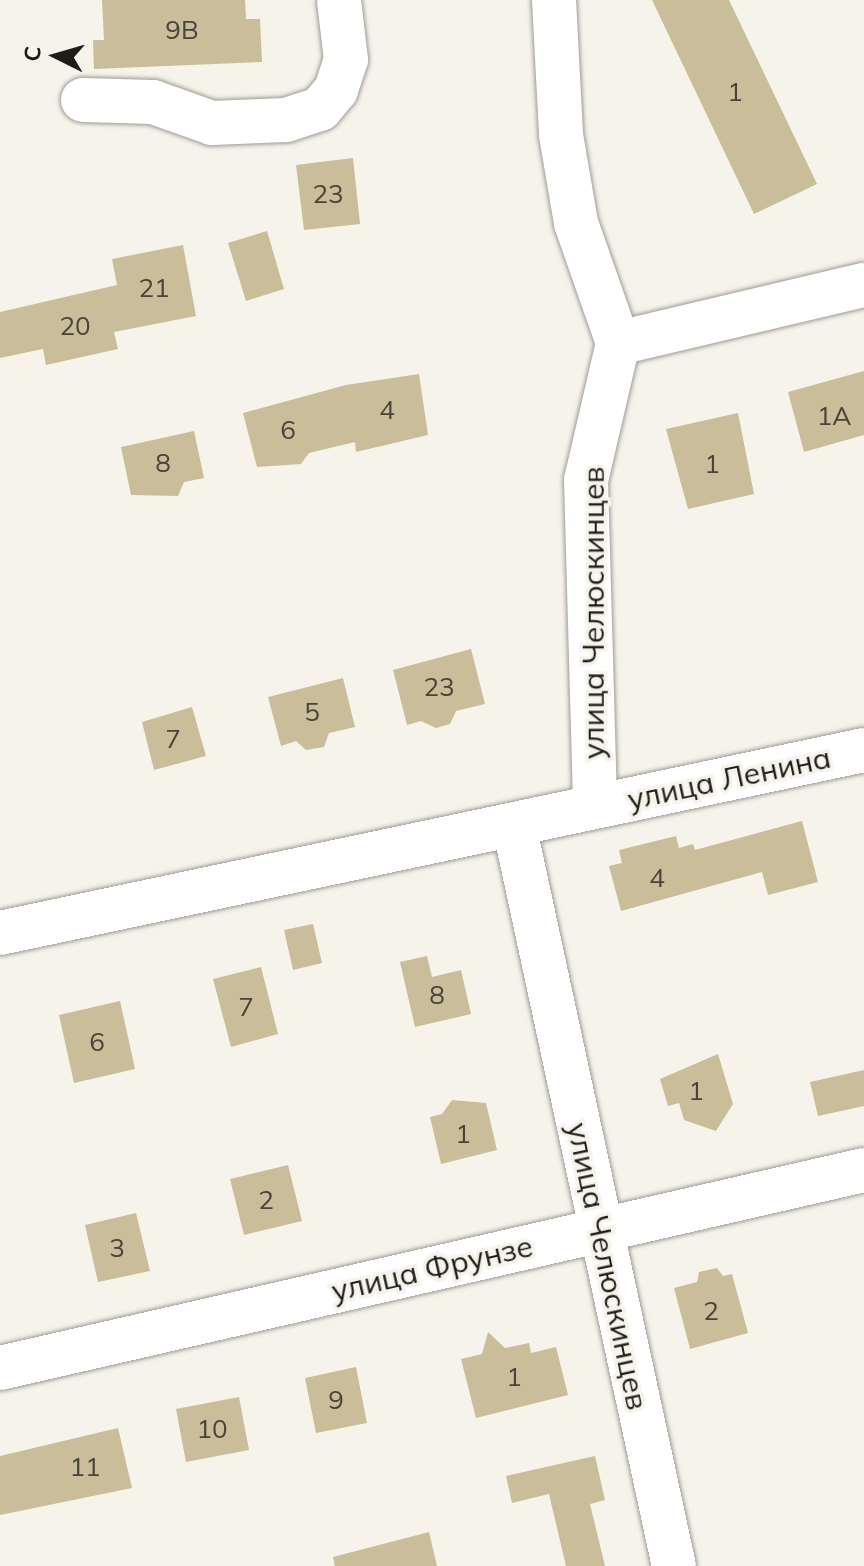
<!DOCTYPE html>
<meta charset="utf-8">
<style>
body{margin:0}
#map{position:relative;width:864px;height:1566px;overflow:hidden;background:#f6f3eb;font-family:Mulish,sans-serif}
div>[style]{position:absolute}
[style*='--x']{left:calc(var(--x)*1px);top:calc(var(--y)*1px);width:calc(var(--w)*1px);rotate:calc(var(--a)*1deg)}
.building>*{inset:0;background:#cabd9a}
.roads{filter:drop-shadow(0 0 2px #9f9c95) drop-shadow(0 0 2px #9f9c95)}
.minor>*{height:44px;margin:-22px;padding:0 22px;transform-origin:22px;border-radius:22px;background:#fff}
span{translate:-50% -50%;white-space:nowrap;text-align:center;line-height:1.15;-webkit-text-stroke:7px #f6f3eb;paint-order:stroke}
.number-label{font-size:26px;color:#484439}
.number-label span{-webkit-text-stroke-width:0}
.street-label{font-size:30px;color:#1d1c19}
.north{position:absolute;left:16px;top:16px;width:80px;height:80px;-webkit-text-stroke:6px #f6f3eb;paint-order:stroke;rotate:275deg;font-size:22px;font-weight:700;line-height:32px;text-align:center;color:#1d1c19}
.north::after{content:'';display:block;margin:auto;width:28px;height:36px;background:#1d1c19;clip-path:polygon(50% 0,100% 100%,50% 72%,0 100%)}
</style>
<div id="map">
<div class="building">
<i style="clip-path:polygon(102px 0,245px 0,246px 19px,260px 19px,262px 62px,94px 69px,93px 40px,104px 40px)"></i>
<i style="clip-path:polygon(652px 0,729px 0,817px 184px,754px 214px)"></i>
<i style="clip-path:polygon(353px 158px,360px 224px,304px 230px,296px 165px)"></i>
<i style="clip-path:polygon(267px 231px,284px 289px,246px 301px,228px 243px)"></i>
<i style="clip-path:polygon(183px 245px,196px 316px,114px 332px,118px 349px,46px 365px,43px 349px,0 358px,0 312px,117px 285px,112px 259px)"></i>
<i style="clip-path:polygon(864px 371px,864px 435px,804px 452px,788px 392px)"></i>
<i style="clip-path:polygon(419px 374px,428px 435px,356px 452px,355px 442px,309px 453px,301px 464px,257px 467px,243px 413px,346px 385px)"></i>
<i style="clip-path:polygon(738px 413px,754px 494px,688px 509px,666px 429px)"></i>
<i style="clip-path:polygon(194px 431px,204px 478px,184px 482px,178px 496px,131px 495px,121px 447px)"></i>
<i style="clip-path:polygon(471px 649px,485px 704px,456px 711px,450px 724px,436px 728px,421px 721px,407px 725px,393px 670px)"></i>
<i style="clip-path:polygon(343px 678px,355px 727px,329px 733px,324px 747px,306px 750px,296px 741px,281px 746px,268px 697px)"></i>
<i style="clip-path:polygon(192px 707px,206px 756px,154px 770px,142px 722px)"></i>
<i style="clip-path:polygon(802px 821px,818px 882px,768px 895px,762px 872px,621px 911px,609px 866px,622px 863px,619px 850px,676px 836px,679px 848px,693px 844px,695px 850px)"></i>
<i style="clip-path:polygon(313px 924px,322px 963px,293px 970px,284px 930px)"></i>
<i style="clip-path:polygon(427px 956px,432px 977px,461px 970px,471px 1014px,415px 1027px,400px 962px)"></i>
<i style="clip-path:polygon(261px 967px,278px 1034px,231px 1047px,213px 979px)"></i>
<i style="clip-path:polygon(120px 1001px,135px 1069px,74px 1083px,59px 1015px)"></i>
<i style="clip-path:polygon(718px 1054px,733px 1104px,716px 1131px,684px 1120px,679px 1103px,668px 1106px,660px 1079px)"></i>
<i style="clip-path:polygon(864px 1070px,864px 1106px,818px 1116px,810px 1082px)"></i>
<i style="clip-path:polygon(452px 1100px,486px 1103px,497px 1150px,441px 1164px,430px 1117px,442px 1114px)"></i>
<i style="clip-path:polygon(288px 1165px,302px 1221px,244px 1235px,230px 1179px)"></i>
<i style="clip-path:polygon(136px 1213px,150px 1271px,98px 1282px,85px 1225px)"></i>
<i style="clip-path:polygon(717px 1268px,723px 1276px,732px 1274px,748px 1333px,690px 1349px,674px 1288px,697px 1282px,699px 1272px)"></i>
<i style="clip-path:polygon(488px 1332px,505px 1348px,529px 1343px,531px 1353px,556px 1347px,568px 1395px,476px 1418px,461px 1359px,482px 1354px)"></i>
<i style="clip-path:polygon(356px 1367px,367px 1423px,316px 1433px,305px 1378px)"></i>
<i style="clip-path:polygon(239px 1397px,249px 1450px,186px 1462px,176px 1409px)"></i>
<i style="clip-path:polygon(118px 1428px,132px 1488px,0 1515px,0 1456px)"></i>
<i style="clip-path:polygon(595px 1456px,605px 1500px,590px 1504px,605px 1566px,566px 1566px,549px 1494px,512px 1503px,506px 1476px)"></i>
<i style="clip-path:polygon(429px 1532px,437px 1566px,335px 1566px,333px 1557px)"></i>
</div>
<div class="roads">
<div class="minor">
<i style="--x:554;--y:0;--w:135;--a:87"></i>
<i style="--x:561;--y:135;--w:89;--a:80.3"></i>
<i style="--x:576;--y:223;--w:127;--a:70.7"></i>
<i style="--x:618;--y:343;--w:141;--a:103.1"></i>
<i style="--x:586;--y:480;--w:326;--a:88.4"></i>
<i style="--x:83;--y:100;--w:70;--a:1.6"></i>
<i style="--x:153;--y:102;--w:63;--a:19.6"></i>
<i style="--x:212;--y:123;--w:74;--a:-2.3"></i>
<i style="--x:286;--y:120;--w:36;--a:-18"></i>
<i style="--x:320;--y:109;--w:25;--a:-50"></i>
<i style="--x:336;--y:90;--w:32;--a:-72"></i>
<i style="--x:346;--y:60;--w:60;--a:-96.7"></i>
<i style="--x:618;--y:343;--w:253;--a:-13.3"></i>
<i style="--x:514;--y:825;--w:758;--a:77.82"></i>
<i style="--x:0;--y:933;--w:883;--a:-11.96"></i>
<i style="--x:0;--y:1368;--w:886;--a:-12.91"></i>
</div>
</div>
<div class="number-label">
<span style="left:182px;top:30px">9В</span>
<span style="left:735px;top:92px">1</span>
<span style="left:328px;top:194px">23</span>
<span style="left:154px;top:288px">21</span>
<span style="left:75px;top:326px">20</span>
<span style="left:387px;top:410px">4</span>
<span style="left:834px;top:416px">1А</span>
<span style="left:288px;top:430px">6</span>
<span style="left:163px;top:463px">8</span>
<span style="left:712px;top:464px">1</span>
<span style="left:439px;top:687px">23</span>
<span style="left:312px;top:712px">5</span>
<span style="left:173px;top:739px">7</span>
<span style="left:657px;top:878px">4</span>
<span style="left:437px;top:995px">8</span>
<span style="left:246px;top:1007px">7</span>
<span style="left:97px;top:1042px">6</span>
<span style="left:696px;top:1091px">1</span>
<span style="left:463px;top:1134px">1</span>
<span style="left:266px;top:1200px">2</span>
<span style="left:117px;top:1248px">3</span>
<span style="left:711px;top:1311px">2</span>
<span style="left:514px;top:1377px">1</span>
<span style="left:336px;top:1400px">9</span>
<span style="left:212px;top:1429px">10</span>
<span style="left:85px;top:1467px">11</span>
</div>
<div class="street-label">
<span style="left:593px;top:613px;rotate:-90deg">улица Челюскинцев</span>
<span style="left:729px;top:778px;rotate:-12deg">улица Ленина</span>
<span style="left:608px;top:1266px;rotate:78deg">улица Челюскинцев</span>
<span style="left:432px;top:1268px;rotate:-13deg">улица Фрунзе</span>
</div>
<div class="north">С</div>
</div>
